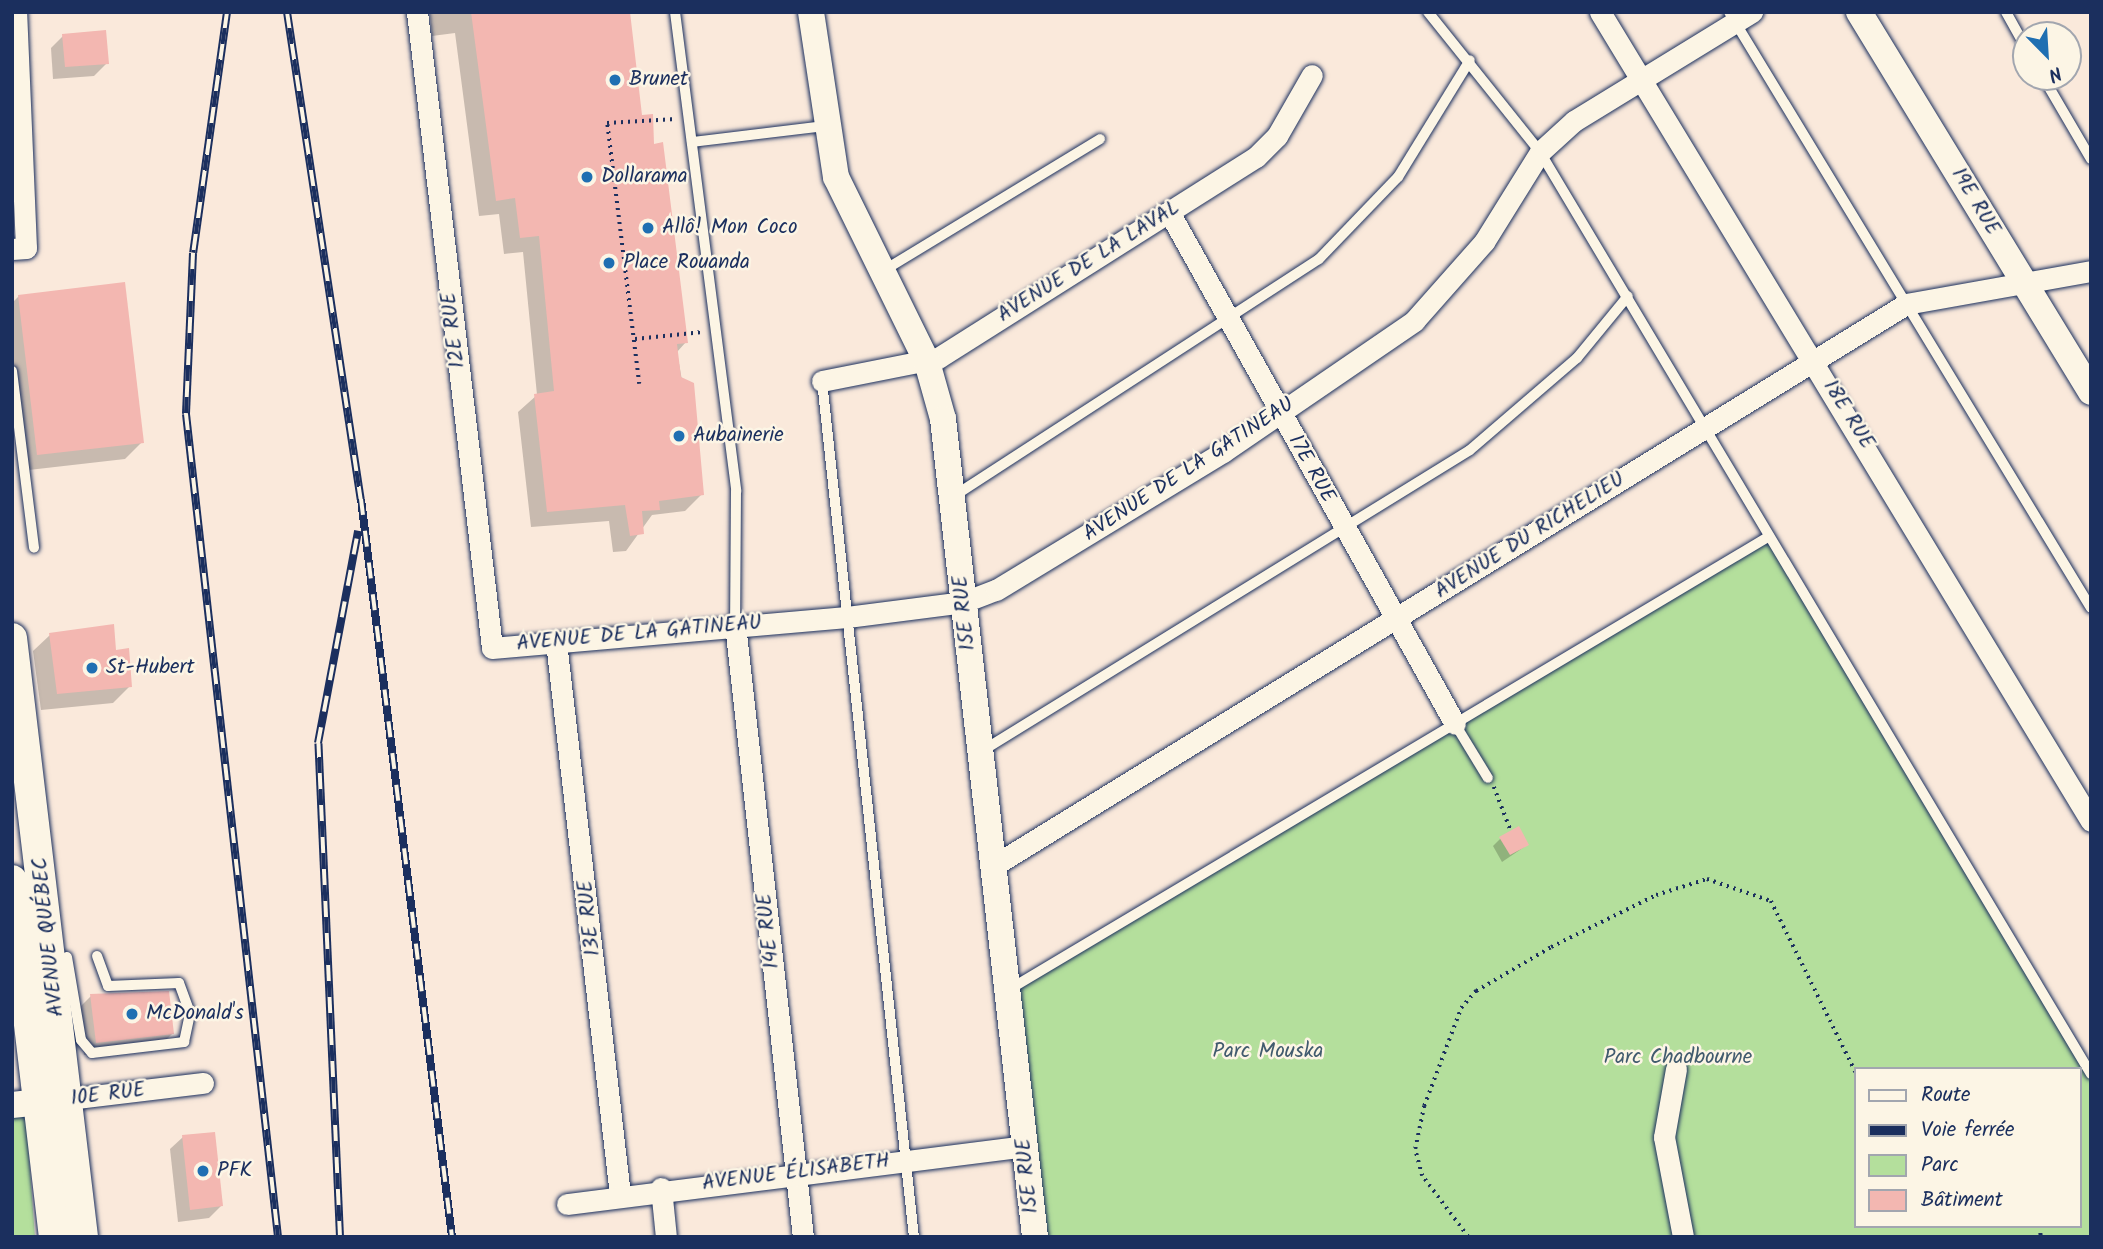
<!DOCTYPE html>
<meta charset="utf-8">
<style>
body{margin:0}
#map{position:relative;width:2103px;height:1249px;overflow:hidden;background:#fae9db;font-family:Kalam,sans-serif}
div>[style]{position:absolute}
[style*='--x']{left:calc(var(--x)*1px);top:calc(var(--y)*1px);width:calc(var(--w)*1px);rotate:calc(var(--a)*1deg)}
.green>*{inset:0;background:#b4df9c}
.shadow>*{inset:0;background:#0003}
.building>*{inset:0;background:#f3b7b1}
.path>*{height:3.5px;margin-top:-1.75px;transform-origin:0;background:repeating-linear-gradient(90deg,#1b2f5e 0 2px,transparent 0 7px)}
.roads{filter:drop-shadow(0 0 2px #1b2f5e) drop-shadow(0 0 2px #1b2f5e)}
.service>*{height:10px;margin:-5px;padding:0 5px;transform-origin:5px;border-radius:5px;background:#fcf5e5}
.minor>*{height:21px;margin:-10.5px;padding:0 10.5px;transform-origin:10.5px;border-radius:10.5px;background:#fcf5e5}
.tertiary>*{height:26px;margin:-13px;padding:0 13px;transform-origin:13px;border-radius:13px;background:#fcf5e5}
.secondary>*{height:30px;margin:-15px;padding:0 15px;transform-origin:15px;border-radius:15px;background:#fcf5e5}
.rail>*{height:8px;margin-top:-4px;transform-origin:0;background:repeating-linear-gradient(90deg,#fcf5e5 0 16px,#1b2f5e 0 32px);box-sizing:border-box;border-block:2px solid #1b2f5e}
.dots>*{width:19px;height:19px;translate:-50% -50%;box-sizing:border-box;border:4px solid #fcf5e5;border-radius:50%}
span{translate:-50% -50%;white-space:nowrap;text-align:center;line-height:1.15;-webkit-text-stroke:5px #fcf5e5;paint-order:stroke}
.poi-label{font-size:21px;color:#1b2f5e}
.left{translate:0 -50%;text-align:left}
.street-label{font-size:21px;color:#1b2f5e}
.park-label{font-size:21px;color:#415b6e}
.frame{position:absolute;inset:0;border:14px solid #1b2f5e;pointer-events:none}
.legend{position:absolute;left:1854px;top:1067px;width:228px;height:161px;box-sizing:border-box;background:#fcf5e5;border:2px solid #a2a6af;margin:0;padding:9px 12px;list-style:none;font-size:21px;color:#1b2f5e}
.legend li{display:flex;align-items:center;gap:14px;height:35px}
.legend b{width:35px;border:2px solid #a2a6af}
.north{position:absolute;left:2012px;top:21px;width:70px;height:70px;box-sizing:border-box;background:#fcf5e5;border:2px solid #a2a6af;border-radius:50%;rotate:156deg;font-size:19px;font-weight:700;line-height:28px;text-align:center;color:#1b2f5e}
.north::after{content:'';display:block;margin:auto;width:24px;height:32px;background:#1f6fb2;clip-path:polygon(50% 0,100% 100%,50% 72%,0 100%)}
</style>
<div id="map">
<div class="green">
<i style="clip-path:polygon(evenodd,1768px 537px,2091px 1074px,2091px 1237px,1035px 1237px,1008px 990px,1768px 537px,1856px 1069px,2080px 1069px,2080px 1226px,1856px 1226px,1856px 1069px)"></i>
<i style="clip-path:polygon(26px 1116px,35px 1237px,12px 1237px,12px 1117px)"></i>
</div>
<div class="shadow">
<i style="clip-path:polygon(629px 12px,641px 117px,653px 146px,686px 342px,677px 352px,702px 494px,685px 511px,652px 515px,626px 551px,613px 552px,609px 521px,531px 527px,518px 412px,537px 395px,523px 252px,504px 254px,499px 214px,479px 216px,455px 33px,432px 36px,430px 14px)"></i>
<i style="clip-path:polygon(63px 36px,107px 63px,94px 76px,53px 79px,51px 48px)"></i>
<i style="clip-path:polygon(19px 296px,142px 442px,125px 459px,20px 471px,12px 400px,12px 303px)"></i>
<i style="clip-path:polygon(50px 635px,114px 652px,130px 686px,113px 703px,41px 710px,33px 651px)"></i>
<i style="clip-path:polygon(1501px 838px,1527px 845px,1502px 862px,1493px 846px)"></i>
<i style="clip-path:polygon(91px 996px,172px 1034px,160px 1046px,84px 1055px,79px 1008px)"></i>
<i style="clip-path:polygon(183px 1137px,221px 1206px,209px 1218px,178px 1222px,170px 1149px)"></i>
</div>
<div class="building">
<i style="clip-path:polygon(471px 12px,630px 12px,642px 115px,653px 114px,654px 144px,663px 142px,688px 343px,677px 344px,681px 377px,694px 383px,704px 495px,659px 501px,660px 510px,642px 511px,644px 534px,630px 536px,625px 505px,547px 512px,534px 394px,554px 391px,539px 236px,520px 238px,515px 198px,496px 201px)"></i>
<i style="clip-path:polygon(106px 30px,109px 64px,65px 67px,62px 34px)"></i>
<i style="clip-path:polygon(125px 282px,144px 443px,37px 455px,18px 295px)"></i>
<i style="clip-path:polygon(114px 624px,116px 650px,129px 648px,132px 687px,57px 694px,49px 633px)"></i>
<i style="clip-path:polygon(1519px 826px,1529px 845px,1510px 855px,1499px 837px)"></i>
<i style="clip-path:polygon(169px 991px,174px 1034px,96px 1043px,90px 994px)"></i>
<i style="clip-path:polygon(215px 1132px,223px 1206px,190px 1210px,182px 1135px)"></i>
</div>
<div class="path">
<i style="--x:635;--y:339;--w:68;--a:-5.9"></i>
<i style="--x:639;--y:384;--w:263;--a:-97"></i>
<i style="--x:607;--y:123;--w:69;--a:-3.3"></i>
<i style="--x:1494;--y:787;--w:47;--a:68.9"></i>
<i style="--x:2040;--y:1226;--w:11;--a:85"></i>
<i style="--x:1468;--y:1237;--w:76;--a:-127"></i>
<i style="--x:1422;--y:1176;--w:28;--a:-105"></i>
<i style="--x:1415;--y:1149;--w:44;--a:-78.2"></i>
<i style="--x:1424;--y:1106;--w:105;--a:-69.3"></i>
<i style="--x:1461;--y:1008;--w:23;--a:-49"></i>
<i style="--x:1476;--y:991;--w:87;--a:-30.4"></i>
<i style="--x:1551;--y:947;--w:117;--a:-26.3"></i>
<i style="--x:1656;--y:895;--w:53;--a:-17.4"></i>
<i style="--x:1707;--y:879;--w:68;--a:19"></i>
<i style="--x:1771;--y:901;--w:192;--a:63.7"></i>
</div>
<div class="roads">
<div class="service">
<i style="--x:675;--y:12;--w:483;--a:82.7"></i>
<i style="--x:736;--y:491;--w:133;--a:90.4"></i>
<i style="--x:1428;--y:12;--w:179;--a:51.3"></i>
<i style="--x:1540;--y:152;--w:1074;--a:59.14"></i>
<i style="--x:1729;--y:12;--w:697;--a:58.73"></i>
<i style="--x:2006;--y:12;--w:41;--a:60.9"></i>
<i style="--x:2043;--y:77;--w:95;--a:59.7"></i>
<i style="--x:692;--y:142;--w:133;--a:-6.9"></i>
<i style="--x:883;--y:271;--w:254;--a:-31.3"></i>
<i style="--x:12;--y:371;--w:178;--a:82.9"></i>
<i style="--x:822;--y:381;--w:861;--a:83.87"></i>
<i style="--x:954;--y:496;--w:435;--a:-33"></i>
<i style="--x:1319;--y:259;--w:114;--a:-46.1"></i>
<i style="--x:1398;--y:177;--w:137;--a:-58.4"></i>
<i style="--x:1455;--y:724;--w:63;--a:58.6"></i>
<i style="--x:982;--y:751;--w:573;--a:-31.67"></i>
<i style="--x:1470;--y:450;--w:141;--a:-40.7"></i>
<i style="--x:1577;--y:358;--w:80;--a:-50.6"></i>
<i style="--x:67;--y:957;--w:84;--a:80.4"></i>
<i style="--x:81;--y:1040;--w:17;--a:50"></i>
<i style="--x:92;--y:1053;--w:93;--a:-6.8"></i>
<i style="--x:184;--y:1042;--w:30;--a:-78"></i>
<i style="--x:190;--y:1013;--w:32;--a:-110"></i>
<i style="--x:179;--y:983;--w:71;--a:177.6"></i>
<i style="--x:108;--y:986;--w:32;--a:-110"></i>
<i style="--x:1010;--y:989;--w:883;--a:-30.81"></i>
</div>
<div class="minor">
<i style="--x:417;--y:12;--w:640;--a:83.27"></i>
<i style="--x:492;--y:648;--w:356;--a:-5"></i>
<i style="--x:847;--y:617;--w:118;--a:-7.3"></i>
<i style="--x:964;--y:602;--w:34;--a:-21"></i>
<i style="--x:996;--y:590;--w:266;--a:-31.3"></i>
<i style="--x:1223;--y:452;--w:232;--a:-34.4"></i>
<i style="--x:1414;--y:321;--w:106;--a:-48.5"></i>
<i style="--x:1484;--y:242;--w:106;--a:-58.1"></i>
<i style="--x:1540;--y:152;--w:46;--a:-42.4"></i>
<i style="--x:1574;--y:121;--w:209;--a:-31.5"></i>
<i style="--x:1600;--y:12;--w:946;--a:58.75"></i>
<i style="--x:1169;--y:212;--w:586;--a:60.81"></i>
<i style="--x:12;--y:249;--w:14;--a:-4"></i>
<i style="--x:26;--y:248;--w:236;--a:-92.4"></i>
<i style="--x:822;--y:381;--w:118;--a:-11.2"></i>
<i style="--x:938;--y:358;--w:376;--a:-32.3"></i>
<i style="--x:1256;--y:157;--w:30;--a:-45"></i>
<i style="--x:1277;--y:136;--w:70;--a:-60.2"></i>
<i style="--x:735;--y:624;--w:617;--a:83.67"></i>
<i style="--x:556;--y:642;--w:557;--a:83.4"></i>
<i style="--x:993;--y:866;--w:1072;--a:-31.61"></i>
<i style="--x:1906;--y:304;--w:188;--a:-10.1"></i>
<i style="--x:1676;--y:1069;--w:69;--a:100"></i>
<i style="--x:1664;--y:1137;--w:102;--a:79.2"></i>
<i style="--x:68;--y:1099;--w:136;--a:-6.8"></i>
<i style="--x:661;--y:1188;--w:49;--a:84.2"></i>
<i style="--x:567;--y:1204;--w:462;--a:-7.2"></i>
</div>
<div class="tertiary">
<i style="--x:811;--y:12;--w:167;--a:81.4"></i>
<i style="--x:836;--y:177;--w:206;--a:63.8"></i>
<i style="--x:927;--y:362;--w:59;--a:74.3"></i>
<i style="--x:943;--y:419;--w:823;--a:83.58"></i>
<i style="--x:1859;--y:12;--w:445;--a:58.6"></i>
<i style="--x:12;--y:1105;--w:47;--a:-6.1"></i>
</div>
<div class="secondary">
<i style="--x:12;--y:638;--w:603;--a:83.24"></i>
<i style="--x:12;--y:880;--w:359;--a:83.3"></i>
</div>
</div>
<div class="rail">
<i style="--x:227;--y:12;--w:243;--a:98"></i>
<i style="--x:193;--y:253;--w:161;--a:92.5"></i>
<i style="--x:186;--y:414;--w:828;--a:83.62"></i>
<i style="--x:287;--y:12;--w:493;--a:81.4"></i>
<i style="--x:361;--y:499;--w:744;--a:82.97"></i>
<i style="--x:340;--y:1237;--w:494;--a:-92.5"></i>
<i style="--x:318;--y:743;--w:216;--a:-79.3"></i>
</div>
<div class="dots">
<i style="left:615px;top:80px;background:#1f6fb2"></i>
<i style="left:587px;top:177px;background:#1f6fb2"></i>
<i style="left:648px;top:228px;background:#1f6fb2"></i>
<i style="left:609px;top:263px;background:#1f6fb2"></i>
<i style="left:679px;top:436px;background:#1f6fb2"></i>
<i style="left:92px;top:668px;background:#1f6fb2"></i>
<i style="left:132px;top:1014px;background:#1f6fb2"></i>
<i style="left:203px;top:1171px;background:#1f6fb2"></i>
</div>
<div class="poi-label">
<span class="left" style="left:629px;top:80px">Brunet</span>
<span class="left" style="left:601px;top:177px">Dollarama</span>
<span class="left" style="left:662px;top:228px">Allô! Mon Coco</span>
<span class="left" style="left:623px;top:263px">Place Rouanda</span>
<span class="left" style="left:693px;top:436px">Aubainerie</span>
<span class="left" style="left:106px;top:668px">St-Hubert</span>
<span class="left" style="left:146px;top:1014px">McDonald's</span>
<span class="left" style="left:217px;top:1171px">PFK</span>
</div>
<div class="street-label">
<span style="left:1975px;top:202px;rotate:59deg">19E RUE</span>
<span style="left:1089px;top:262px;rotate:-32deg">AVENUE DE LA LAVAL</span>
<span style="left:454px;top:330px;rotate:-97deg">12E RUE</span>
<span style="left:1848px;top:415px;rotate:58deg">18E RUE</span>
<span style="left:1311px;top:469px;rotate:61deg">17E RUE</span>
<span style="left:1189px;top:470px;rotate:-33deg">AVENUE DE LA GATINEAU</span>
<span style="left:1530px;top:536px;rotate:-32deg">AVENUE DU RICHELIEU</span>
<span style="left:965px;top:613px;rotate:-96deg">15E RUE</span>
<span style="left:639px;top:634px;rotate:-5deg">AVENUE DE LA GATINEAU</span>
<span style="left:590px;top:918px;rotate:-96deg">13E RUE</span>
<span style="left:769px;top:931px;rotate:-96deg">14E RUE</span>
<span style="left:49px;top:937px;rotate:-96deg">AVENUE QUÉBEC</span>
<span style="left:108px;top:1095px;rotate:-7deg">10E RUE</span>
<span style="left:796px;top:1173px;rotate:-7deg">AVENUE ÉLISABETH</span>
<span style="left:1028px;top:1176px;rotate:-96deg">15E RUE</span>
</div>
<div class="park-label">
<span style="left:1268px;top:1052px">Parc Mouska</span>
<span style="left:1678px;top:1058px">Parc Chadbourne</span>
</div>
<div class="frame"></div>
<ul class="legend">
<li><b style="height:9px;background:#fcf5e5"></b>Route</li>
<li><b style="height:9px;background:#1b2f5e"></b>Voie ferrée</li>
<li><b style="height:19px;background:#b4df9c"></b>Parc</li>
<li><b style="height:19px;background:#f3b7b1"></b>Bâtiment</li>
</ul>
<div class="north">N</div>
</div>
